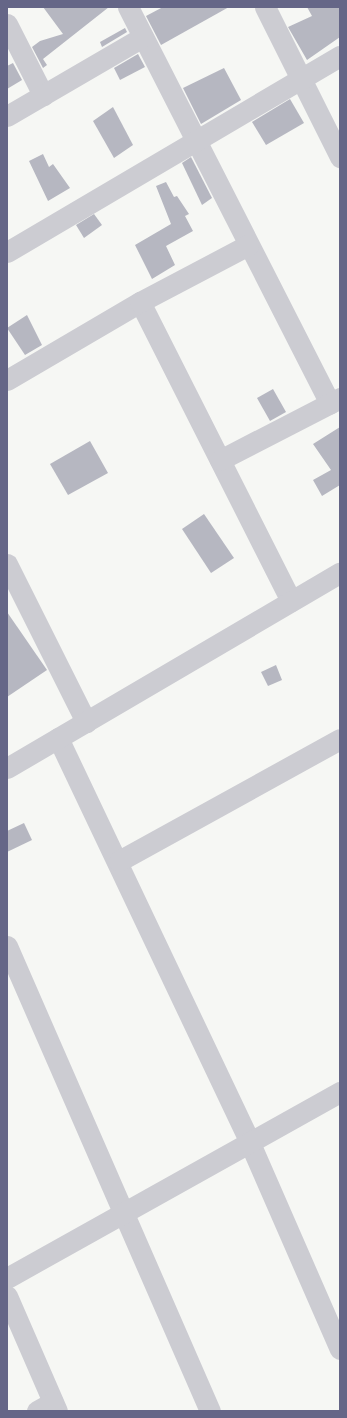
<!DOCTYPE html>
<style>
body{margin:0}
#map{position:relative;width:347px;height:1418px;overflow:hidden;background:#f6f7f4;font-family:"Nunito Sans",sans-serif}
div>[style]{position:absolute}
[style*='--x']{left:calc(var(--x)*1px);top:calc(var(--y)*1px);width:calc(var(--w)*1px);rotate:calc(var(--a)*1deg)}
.building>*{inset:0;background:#b6b7c1}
.street>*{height:21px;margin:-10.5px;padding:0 10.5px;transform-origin:10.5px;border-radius:10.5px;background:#ccccd2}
span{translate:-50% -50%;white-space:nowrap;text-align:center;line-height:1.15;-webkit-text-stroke:4px #fff;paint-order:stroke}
.frame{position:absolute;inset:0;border:8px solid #656687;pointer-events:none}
</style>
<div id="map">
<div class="building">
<i style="clip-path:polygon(43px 7px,109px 7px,43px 59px,47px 65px,43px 68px,32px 47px,40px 41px,63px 34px)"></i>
<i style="clip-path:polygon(163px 7px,229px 7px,161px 45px,146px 16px)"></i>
<i style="clip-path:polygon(307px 7px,340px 7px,340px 37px,307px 60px,288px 27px,312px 16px)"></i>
<i style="clip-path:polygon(125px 28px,127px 32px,102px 47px,100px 42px)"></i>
<i style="clip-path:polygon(138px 54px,145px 67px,120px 80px,114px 68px)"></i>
<i style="clip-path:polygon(13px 63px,22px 80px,7px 89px,7px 66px)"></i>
<i style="clip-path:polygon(224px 68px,241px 100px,201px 124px,183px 88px)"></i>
<i style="clip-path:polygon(290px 99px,304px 123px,266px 145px,252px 122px)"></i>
<i style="clip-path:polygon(113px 107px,133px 145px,114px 158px,93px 121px)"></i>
<i style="clip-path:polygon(43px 154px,49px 167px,53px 164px,70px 188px,48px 201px,29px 161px)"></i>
<i style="clip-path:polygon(191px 157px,212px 198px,202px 205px,182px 163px)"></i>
<i style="clip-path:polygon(166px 182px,174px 197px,177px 196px,189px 214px,185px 216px,193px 231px,166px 246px,175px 265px,152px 279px,135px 245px,171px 224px,156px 186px)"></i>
<i style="clip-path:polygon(94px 214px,102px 225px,84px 238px,76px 225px)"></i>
<i style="clip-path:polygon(27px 315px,42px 345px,25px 355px,7px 328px)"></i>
<i style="clip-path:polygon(273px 389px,286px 412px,270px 421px,257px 398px)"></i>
<i style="clip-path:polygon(340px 427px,340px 485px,322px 496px,313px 480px,331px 470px,313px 444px)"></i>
<i style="clip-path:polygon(90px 441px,108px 473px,68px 495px,50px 464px)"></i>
<i style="clip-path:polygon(204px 514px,234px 558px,211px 573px,182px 529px)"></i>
<i style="clip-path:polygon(7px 612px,47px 670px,7px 697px)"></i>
<i style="clip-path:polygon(276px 665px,282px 680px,268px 686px,261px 672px)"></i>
<i style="clip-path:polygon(24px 823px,32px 840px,7px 852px,7px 831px)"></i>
</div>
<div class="street">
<i style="--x:128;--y:7;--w:445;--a:63"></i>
<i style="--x:265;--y:7;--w:168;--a:63.4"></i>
<i style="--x:7;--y:24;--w:80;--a:63.1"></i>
<i style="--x:7;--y:116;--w:157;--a:-30.2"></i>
<i style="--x:7;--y:252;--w:386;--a:-30.5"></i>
<i style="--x:140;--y:302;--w:335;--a:63.2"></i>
<i style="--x:7;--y:380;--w:154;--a:-30.4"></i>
<i style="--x:140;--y:302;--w:122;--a:-27.8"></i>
<i style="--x:220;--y:460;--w:135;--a:-27.3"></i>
<i style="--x:7;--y:564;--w:177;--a:63.4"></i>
<i style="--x:58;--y:738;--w:446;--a:64.6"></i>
<i style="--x:249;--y:1141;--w:227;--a:66.4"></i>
<i style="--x:7;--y:768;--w:386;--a:-30.4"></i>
<i style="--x:119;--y:861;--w:252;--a:-28.9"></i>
<i style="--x:7;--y:946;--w:507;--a:66.42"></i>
<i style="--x:7;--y:1278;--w:381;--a:-29.2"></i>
<i style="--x:7;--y:1296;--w:125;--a:66.5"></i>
<i style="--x:37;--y:1411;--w:18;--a:-29"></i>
</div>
<div class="frame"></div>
</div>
